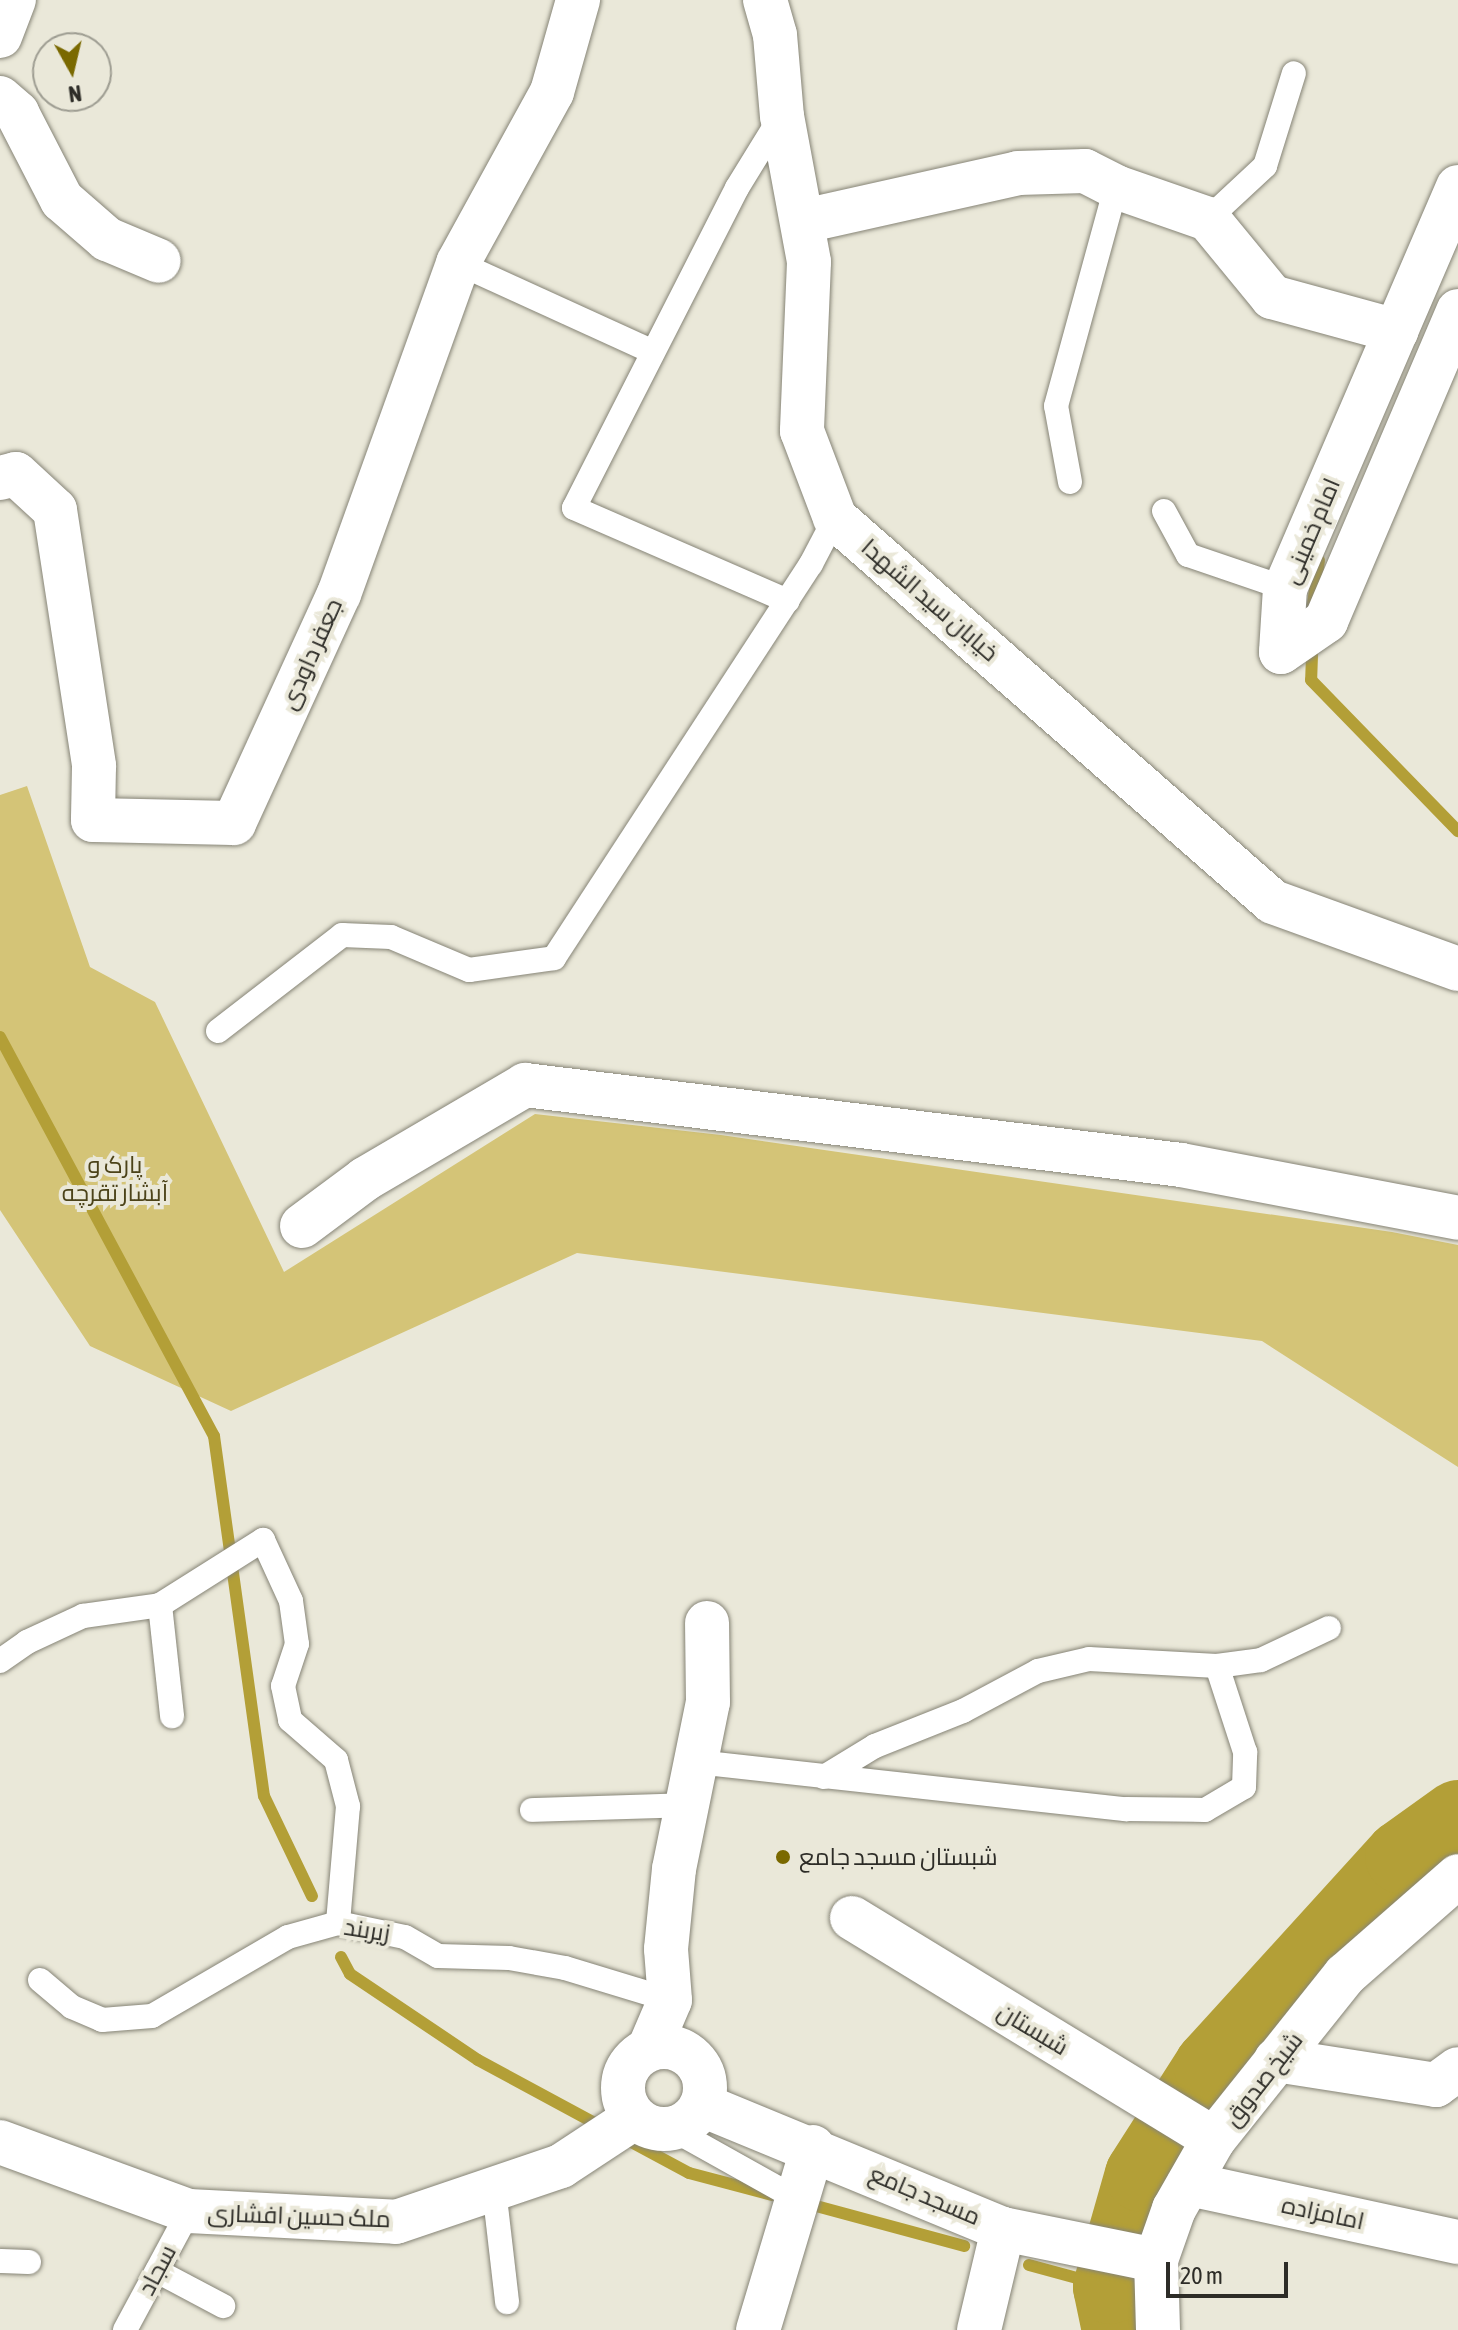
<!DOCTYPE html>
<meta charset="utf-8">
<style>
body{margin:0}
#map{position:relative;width:1458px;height:2330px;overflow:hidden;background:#eae8d9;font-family:"Asap Condensed",Cairo,sans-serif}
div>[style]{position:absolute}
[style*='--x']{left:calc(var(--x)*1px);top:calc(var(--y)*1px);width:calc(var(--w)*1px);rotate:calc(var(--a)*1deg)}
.green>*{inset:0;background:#d4c477}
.stream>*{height:12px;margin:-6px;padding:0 6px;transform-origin:6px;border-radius:6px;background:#b39f37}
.river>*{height:74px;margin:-37px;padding:0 37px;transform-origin:37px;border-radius:37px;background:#b39f37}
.roads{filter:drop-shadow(0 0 2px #868476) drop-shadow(0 0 2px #868476)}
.service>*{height:24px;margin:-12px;padding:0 12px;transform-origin:12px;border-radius:12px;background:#fff}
.minor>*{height:44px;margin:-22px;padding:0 22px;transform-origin:22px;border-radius:22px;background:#fff}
.minor>.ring{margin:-22px;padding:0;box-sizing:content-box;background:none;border:44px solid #fff;border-radius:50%}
.tertiary>*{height:44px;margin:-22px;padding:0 22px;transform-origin:22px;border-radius:22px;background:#fff}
.secondary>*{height:44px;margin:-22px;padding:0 22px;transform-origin:22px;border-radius:22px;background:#fff}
.dots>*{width:22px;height:22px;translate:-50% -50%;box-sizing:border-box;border:4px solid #eae8d9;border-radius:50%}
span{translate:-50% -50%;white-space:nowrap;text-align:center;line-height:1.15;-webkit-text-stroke:8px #eae8d9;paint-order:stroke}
.street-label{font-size:24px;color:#2d2c27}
.park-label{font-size:24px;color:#4c4319}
.poi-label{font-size:24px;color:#2d2c27}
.left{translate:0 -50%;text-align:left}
.north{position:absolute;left:32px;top:32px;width:80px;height:80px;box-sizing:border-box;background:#eae8d9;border:2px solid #9e9d92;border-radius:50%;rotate:172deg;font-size:22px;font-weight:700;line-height:32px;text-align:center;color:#2d2c27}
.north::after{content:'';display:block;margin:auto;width:28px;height:36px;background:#7a6900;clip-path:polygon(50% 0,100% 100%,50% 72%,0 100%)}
.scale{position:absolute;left:1166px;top:2262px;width:122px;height:36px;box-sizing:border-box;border:4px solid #2d2c27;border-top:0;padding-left:10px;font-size:24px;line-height:28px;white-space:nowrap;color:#2d2c27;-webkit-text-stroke:6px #eae8d9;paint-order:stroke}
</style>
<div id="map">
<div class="green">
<i style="clip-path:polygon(27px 786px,90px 967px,155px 1002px,284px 1272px,535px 1114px,721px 1135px,1392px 1232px,1458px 1245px,1458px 1467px,1262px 1341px,577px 1253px,231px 1411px,90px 1346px,0 1210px,0 795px)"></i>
</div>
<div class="stream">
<i style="--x:1313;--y:604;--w:44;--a:-82.2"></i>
<i style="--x:1312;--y:655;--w:25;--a:92"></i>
<i style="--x:1311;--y:680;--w:211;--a:45.8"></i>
<i style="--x:0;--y:1037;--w:453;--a:61.8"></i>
<i style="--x:214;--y:1436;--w:363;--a:82.1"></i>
<i style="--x:264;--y:1796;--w:111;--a:64.4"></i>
<i style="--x:341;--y:1957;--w:19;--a:62"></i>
<i style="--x:350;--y:1974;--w:154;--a:33.9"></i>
<i style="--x:478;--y:2060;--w:141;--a:28.4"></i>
<i style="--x:622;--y:2137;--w:76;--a:28.2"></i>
<i style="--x:689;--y:2173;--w:86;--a:14.8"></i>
<i style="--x:805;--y:2203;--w:165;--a:15.1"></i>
<i style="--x:1029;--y:2265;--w:84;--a:15.2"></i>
</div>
<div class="river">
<i style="--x:1119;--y:2330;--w:44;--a:-101.8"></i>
<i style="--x:1110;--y:2287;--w:116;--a:-74.1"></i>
<i style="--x:1142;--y:2175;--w:128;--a:-57.4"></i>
<i style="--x:1211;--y:2067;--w:284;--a:-47.7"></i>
<i style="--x:1402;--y:1857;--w:69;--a:-35.5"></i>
</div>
<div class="roads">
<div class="service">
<i style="--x:780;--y:118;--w:82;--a:121.6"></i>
<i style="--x:737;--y:188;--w:359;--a:117"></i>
<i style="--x:574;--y:508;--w:233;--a:23.5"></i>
<i style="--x:1208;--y:219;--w:78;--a:-42.9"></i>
<i style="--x:1265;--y:166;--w:97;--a:-72.7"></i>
<i style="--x:458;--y:263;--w:214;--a:24.5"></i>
<i style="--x:1070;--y:482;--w:77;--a:-100.4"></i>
<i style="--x:1056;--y:406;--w:227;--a:-74.7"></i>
<i style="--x:1164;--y:511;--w:50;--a:61.4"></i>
<i style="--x:1188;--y:555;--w:102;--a:18.8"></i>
<i style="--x:218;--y:1031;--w:157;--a:-37.7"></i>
<i style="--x:342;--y:935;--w:49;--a:2.3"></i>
<i style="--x:391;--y:937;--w:85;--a:22.9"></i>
<i style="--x:469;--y:970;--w:86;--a:-8"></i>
<i style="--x:554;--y:958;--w:470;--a:-56.9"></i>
<i style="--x:811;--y:564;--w:52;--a:-62.4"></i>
<i style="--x:160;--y:1605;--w:112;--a:83.8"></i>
<i style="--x:0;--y:1661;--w:33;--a:-35"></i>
<i style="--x:27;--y:1642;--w:62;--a:-24.9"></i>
<i style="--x:83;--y:1616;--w:78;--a:-8.1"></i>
<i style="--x:160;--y:1605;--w:122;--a:-32.3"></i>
<i style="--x:263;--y:1540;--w:67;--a:65.3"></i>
<i style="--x:291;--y:1601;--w:43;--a:82.1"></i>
<i style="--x:297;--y:1644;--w:44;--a:108.4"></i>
<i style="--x:283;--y:1686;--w:35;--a:78"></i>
<i style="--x:290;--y:1720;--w:61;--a:41"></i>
<i style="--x:336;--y:1760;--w:48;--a:75.4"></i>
<i style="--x:348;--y:1806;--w:117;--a:94.9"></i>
<i style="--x:697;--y:1762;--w:432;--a:6.3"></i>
<i style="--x:1126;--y:1809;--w:79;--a:0.7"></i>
<i style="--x:1205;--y:1810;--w:45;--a:-30.5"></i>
<i style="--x:1244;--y:1787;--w:35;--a:-88"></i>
<i style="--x:1245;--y:1752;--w:90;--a:-108"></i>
<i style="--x:824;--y:1777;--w:60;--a:-31.3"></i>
<i style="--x:875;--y:1746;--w:95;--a:-21.7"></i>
<i style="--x:963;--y:1711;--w:85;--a:-28.1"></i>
<i style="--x:1038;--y:1671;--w:52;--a:-13.2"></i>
<i style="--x:1089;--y:1659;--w:128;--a:3.1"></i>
<i style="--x:1217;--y:1666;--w:44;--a:-7.8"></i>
<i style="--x:1261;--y:1660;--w:75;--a:-25.2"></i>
<i style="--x:532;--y:1810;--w:156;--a:-1.8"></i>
<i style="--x:40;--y:1980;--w:42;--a:40.2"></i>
<i style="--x:72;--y:2007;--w:33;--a:23"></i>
<i style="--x:102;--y:2020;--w:50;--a:-4.6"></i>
<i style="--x:152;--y:2016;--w:157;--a:-30.2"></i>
<i style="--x:288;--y:1937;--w:52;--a:-15.6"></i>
<i style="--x:338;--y:1923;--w:68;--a:11.8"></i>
<i style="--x:405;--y:1937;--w:38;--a:30"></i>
<i style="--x:438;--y:1956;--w:71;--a:1.6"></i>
<i style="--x:509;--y:1958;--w:57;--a:10.1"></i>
<i style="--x:565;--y:1968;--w:110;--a:16.9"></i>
<i style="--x:672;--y:2129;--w:143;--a:29.2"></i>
<i style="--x:494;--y:2189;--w:114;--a:83.4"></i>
<i style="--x:0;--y:2261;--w:29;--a:2"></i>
<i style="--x:157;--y:2271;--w:75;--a:27.9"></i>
<i style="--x:125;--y:2330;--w:135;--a:-61.7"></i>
</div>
<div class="minor">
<i style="--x:0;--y:36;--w:39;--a:-69"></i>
<i style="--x:0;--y:98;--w:23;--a:41"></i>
<i style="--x:17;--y:113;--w:98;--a:62.7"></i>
<i style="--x:62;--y:200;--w:60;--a:40.9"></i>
<i style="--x:107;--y:239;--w:56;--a:22.9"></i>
<i style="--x:1458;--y:187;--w:437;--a:113.3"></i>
<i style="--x:1285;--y:588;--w:64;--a:93.6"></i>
<i style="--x:1281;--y:652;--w:55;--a:-34.6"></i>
<i style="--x:1326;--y:621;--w:337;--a:-66.9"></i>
<i style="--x:804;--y:221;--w:219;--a:-12.6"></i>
<i style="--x:1018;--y:173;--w:67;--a:-1.7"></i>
<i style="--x:1085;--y:171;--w:35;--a:27"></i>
<i style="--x:1116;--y:187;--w:97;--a:19.2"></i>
<i style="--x:1208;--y:219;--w:101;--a:50.6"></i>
<i style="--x:1272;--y:297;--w:129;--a:15.3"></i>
<i style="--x:0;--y:478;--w:16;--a:-14"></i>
<i style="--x:16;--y:474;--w:53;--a:42.7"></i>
<i style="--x:55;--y:510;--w:259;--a:81.3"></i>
<i style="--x:94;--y:766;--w:54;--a:91.1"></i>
<i style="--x:93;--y:820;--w:141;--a:1.2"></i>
<i style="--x:234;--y:823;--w:252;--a:-65.4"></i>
<i style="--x:339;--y:594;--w:352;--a:-70.2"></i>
<i style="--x:458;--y:263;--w:195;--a:-61.2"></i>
<i style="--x:552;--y:92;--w:96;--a:-74.2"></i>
<i style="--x:302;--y:1226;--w:79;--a:-36.7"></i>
<i style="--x:365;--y:1179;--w:186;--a:-30.4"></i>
<i style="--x:525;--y:1085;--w:661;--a:6.95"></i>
<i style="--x:1181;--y:1165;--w:282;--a:10.8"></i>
<i style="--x:852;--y:1918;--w:424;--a:31.4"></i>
<i class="ring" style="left:623px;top:2047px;width:38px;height:38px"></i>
<i style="--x:649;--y:2049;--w:53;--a:-66.8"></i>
<i style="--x:670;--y:2000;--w:51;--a:-94.5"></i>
<i style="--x:666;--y:1949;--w:80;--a:-84.3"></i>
<i style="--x:674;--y:1869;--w:170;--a:-78.5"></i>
<i style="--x:708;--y:1702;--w:79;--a:-90.7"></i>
<i style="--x:1276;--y:2060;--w:162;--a:8.9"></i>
<i style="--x:1436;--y:2085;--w:27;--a:-36"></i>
<i style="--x:702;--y:2105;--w:326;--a:22.4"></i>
<i style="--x:1003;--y:2229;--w:156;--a:11.5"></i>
<i style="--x:0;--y:2142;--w:201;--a:20.1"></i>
<i style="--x:189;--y:2211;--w:207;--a:3"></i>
<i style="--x:396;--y:2222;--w:174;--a:-18.7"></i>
<i style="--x:561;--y:2166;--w:87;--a:-33.3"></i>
<i style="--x:1189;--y:2184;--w:275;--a:12.2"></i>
<i style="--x:758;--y:2330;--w:191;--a:-73.3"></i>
<i style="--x:979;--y:2330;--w:104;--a:-76.6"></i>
</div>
<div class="tertiary">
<i style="--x:765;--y:0;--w:36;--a:74"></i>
<i style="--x:775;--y:35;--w:81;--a:85.1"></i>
<i style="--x:782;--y:116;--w:148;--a:79.5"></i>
<i style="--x:809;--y:262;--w:169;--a:92.4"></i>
<i style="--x:802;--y:431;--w:93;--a:69.2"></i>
<i style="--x:835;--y:518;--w:582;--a:41.24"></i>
<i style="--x:1273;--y:902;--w:197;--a:19.9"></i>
</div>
<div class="secondary">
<i style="--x:1158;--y:2330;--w:70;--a:-91.6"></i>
<i style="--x:1156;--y:2260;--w:54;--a:-70.6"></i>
<i style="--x:1174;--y:2209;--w:81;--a:-60.3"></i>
<i style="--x:1214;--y:2139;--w:210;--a:-51.4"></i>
<i style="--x:1345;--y:1975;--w:150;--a:-41.2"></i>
</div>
</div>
<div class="dots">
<i style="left:783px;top:1857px;background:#7a6900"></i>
</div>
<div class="street-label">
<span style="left:1311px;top:531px;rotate:-67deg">امام خمینی</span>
<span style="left:930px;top:600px;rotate:41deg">خیابان سید الشهدا</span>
<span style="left:311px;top:654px;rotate:-66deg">جعفر داودی</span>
<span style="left:367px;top:1930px;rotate:9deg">زیربند</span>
<span style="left:1033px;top:2029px;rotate:31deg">شبستان</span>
<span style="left:1263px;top:2079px;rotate:-52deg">شیخ صدوق</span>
<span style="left:925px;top:2195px;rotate:23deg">مسجد جامع</span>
<span style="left:1323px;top:2213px;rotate:12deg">امامزاده</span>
<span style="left:299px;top:2216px;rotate:2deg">ملک حسین افشاری</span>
<span style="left:157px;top:2270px;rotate:-62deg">سجاد</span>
</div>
<div class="park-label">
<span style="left:115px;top:1179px">پارک و<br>آبشار تقرچه</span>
</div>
<div class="poi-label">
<span class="left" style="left:799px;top:1857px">شبستان مسجد جامع</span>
</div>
<div class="north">N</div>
<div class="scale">20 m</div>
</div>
